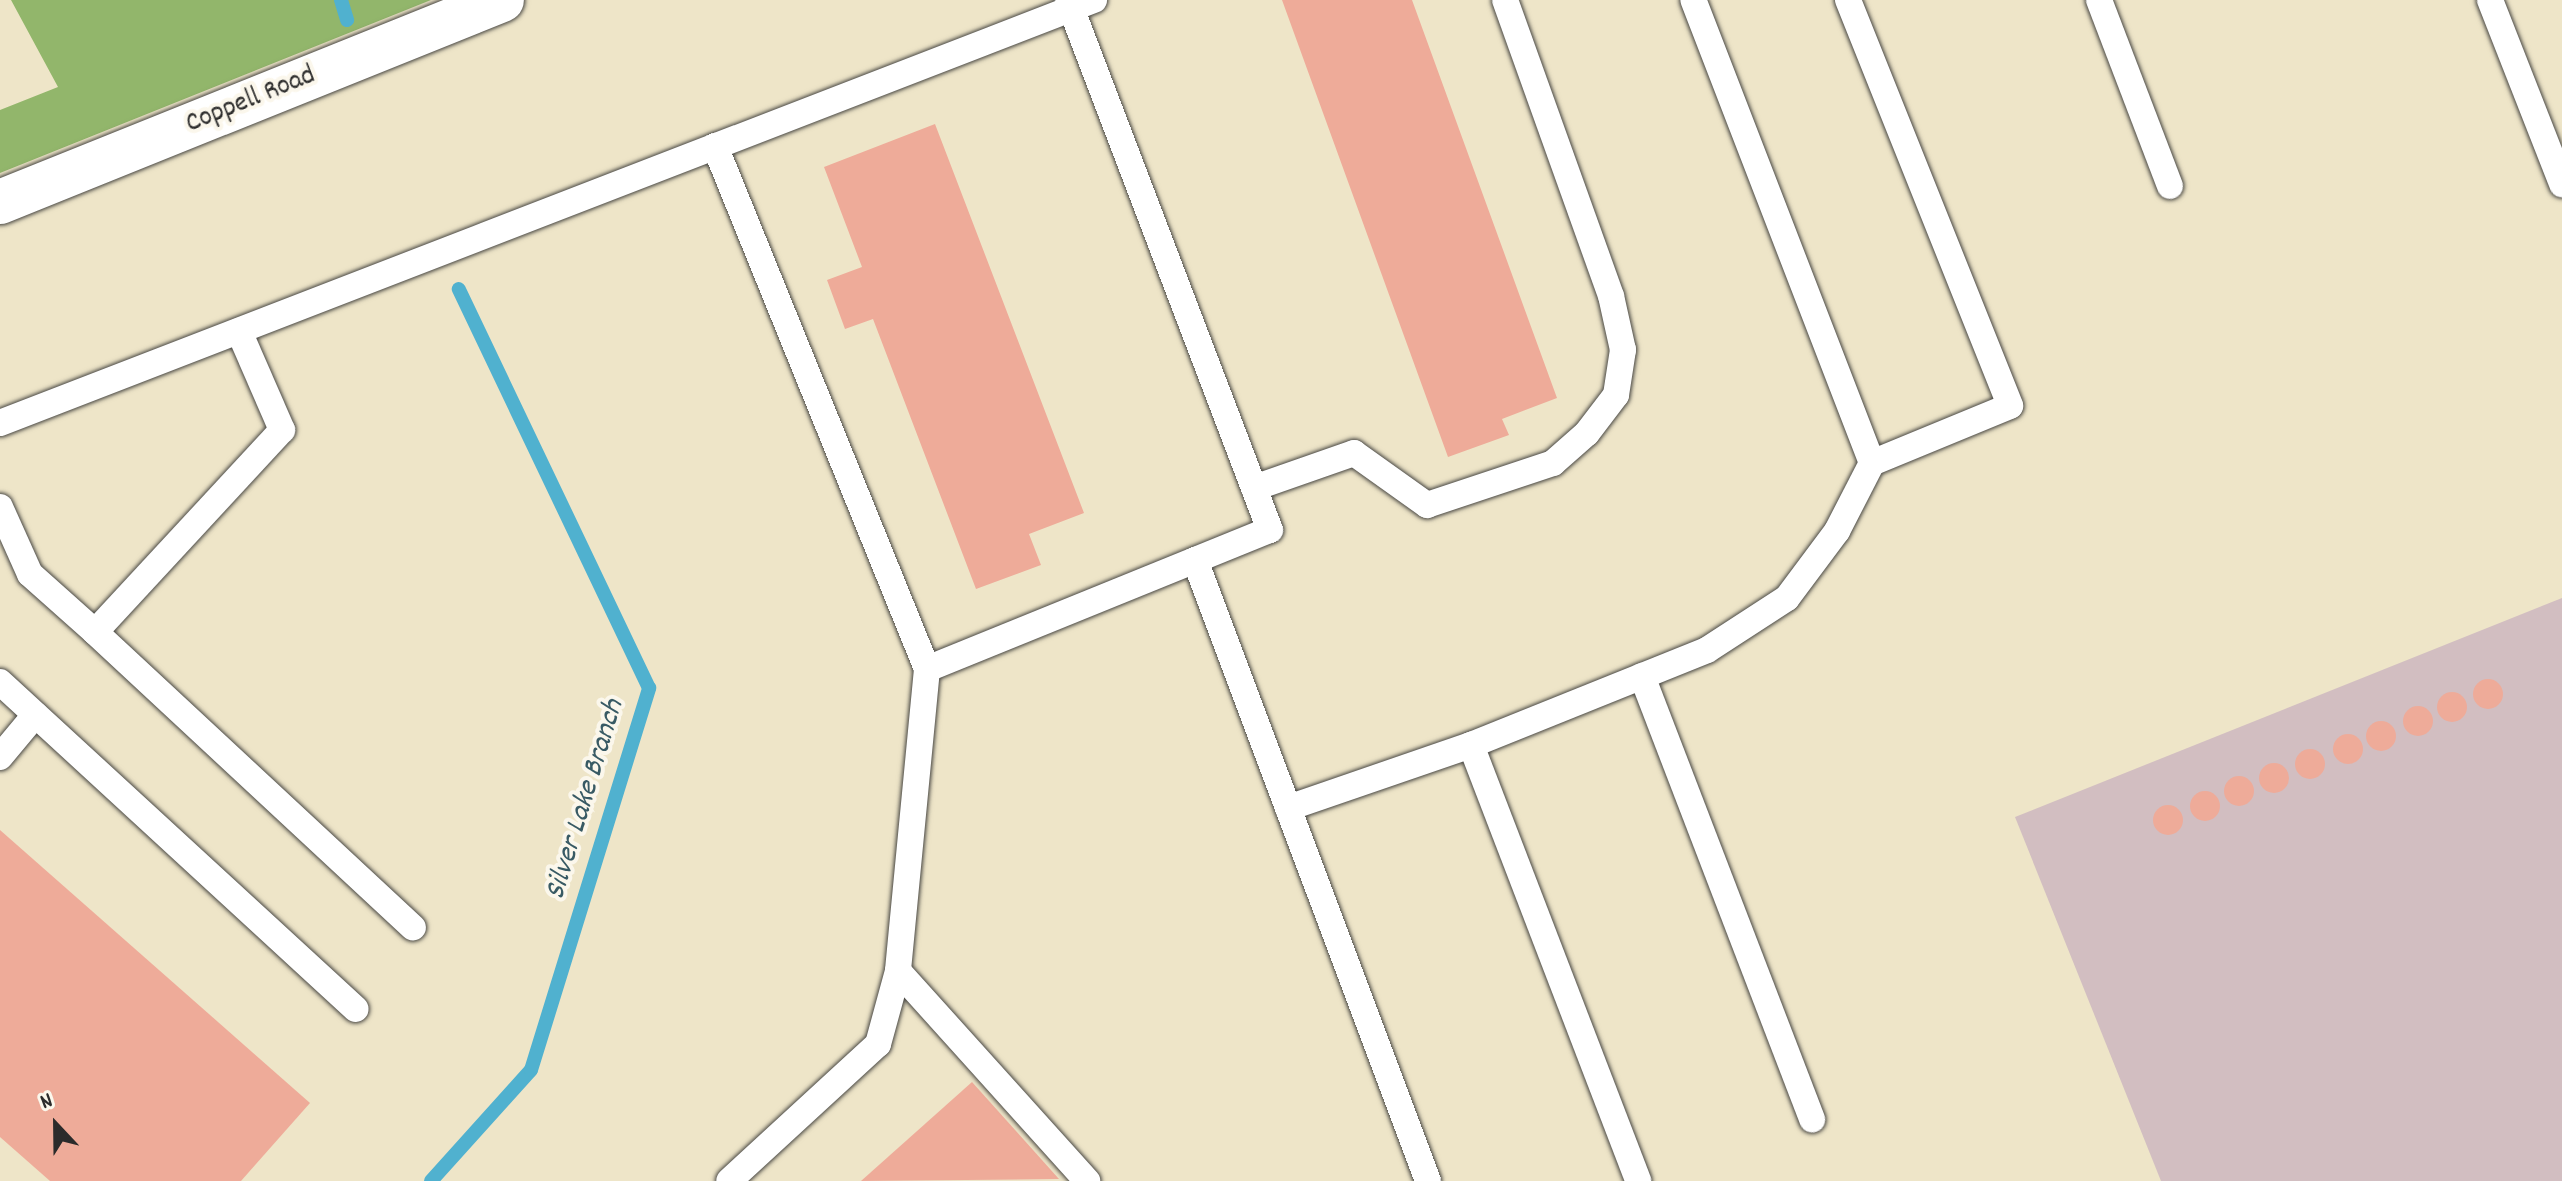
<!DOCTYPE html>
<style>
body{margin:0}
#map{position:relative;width:2562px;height:1181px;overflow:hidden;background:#eee5c8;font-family:Dekko,sans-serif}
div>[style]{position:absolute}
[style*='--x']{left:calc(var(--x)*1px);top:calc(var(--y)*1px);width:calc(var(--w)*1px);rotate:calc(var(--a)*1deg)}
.industrial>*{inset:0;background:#d2bec1}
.forest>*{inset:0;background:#92b66b}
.stream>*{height:14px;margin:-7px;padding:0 7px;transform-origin:7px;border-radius:7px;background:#50b1cf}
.building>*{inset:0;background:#eeab99}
.round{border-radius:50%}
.roads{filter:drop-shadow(0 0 2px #484743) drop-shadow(0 0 2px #484743)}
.lane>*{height:26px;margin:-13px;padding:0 13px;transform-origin:13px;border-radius:13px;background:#fff}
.street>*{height:44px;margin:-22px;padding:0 22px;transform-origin:22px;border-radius:22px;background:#fff}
span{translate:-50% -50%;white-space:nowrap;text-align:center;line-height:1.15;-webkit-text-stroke:8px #fbf7ec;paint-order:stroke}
.street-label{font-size:28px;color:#2b2b2b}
.water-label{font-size:30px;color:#385a64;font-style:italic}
.north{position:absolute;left:16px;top:1085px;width:80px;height:80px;-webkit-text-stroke:6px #fbf7ec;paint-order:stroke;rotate:338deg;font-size:22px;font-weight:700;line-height:32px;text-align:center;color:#2b2b2b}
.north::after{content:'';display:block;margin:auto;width:28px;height:36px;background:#2b2b2b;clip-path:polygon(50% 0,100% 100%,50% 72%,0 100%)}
</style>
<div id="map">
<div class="industrial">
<i style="clip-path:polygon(2562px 598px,2562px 1181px,2161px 1181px,2015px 817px)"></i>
</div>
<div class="forest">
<i style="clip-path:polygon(11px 0,431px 0,0 173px,0 110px,58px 87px)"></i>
</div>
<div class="stream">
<i style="--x:341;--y:0;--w:21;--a:73"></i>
<i style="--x:431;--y:1181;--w:149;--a:-48"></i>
<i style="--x:531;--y:1070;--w:400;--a:-72.8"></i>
<i style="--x:649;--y:688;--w:442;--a:-115.5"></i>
</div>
<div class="building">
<i style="clip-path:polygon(1282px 0,1412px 0,1557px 398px,1502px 419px,1509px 435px,1448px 457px)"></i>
<i style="clip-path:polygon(935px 124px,1084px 513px,1029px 534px,1041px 565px,976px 589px,873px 319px,845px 329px,827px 280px,862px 267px,824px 167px)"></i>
<i class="round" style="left:2473px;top:679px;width:30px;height:30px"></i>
<i class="round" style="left:2437px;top:692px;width:30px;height:30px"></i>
<i class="round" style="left:2403px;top:706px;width:30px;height:30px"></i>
<i class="round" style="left:2366px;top:721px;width:30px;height:30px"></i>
<i class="round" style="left:2333px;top:734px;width:30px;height:30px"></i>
<i class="round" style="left:2295px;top:749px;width:30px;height:30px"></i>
<i class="round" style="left:2259px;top:763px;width:30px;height:30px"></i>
<i class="round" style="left:2224px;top:776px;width:30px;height:30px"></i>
<i class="round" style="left:2190px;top:791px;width:30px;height:30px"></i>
<i class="round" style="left:2153px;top:805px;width:30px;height:30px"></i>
<i style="clip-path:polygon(0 830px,310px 1103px,241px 1181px,50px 1181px,0 1137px)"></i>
<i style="clip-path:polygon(972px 1082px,1059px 1179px,861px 1181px)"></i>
</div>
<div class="roads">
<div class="lane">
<i style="--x:1848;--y:0;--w:437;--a:68.2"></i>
<i style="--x:2010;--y:406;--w:149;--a:157.6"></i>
<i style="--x:2099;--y:0;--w:199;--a:69.1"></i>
<i style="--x:2490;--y:0;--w:198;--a:68.6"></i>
<i style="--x:715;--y:146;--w:564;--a:67.93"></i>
<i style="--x:927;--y:669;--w:303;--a:95.5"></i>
<i style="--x:898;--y:971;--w:76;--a:105.3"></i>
<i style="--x:878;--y:1044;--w:202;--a:137.4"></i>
<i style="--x:239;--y:331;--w:108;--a:66.5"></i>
<i style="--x:282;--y:430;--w:275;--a:132.8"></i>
<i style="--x:95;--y:632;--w:434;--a:42.9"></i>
<i style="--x:0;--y:423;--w:1173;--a:-21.14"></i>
<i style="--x:1254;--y:488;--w:106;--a:-19.3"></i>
<i style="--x:1354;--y:453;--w:90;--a:35.5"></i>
<i style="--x:1427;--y:505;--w:133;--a:-18.4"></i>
<i style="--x:1553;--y:463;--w:45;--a:-41.4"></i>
<i style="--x:1587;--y:433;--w:48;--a:-52.7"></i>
<i style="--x:1616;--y:395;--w:46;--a:-81.2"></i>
<i style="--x:1623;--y:350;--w:55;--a:-102.5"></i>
<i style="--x:1611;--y:296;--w:314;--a:-109.7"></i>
<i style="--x:0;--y:507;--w:73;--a:65.9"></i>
<i style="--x:30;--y:574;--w:87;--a:41.7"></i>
<i style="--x:1195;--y:560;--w:663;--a:69.43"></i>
<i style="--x:927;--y:669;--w:370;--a:-22.1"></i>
<i style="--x:1270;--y:530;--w:567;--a:-110.86"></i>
<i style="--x:1642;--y:676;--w:475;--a:69"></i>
<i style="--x:0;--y:682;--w:483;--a:42.6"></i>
<i style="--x:1471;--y:745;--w:467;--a:69"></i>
<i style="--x:0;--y:757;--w:55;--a:-50.2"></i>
<i style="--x:1288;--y:808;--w:194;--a:-19"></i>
<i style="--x:1471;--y:745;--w:254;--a:-21.9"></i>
<i style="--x:1707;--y:650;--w:95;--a:-33"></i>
<i style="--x:1787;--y:598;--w:84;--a:-53.3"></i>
<i style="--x:1837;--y:531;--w:76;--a:-62.8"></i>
<i style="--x:1872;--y:463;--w:496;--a:-111.1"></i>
<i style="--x:898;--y:971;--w:283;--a:48"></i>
</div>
<div class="street">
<i style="--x:0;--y:202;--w:541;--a:-21.92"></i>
</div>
</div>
<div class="street-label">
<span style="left:251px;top:101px;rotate:-22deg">Coppell Road</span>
</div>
<div class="water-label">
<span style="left:587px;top:800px;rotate:-73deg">Silver Lake Branch</span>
</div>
<div class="north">N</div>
</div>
